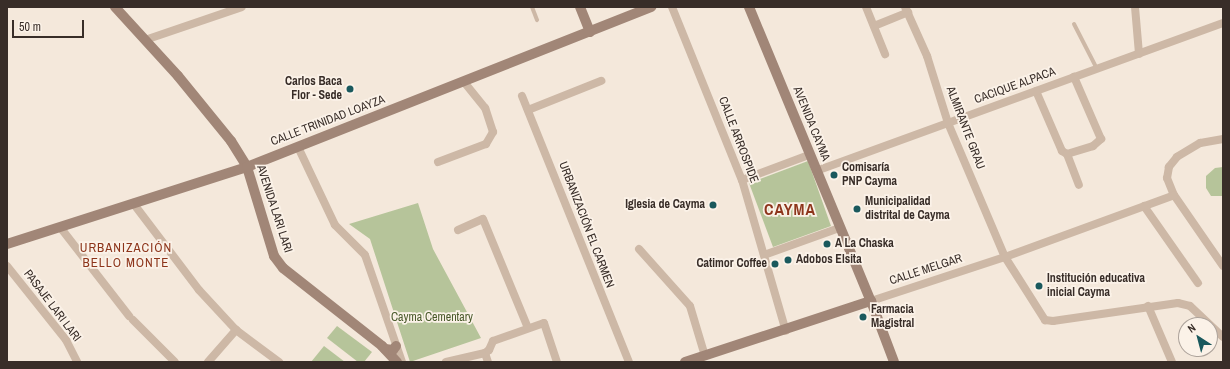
<!DOCTYPE html>
<meta charset="utf-8">
<style>
body{margin:0}
#map{position:relative;width:1230px;height:369px;overflow:hidden;background:#f4e8db;font-family:"Archivo Narrow",sans-serif}
div>[style]{position:absolute}
[style*='--x']{left:calc(var(--x)*1px);top:calc(var(--y)*1px);width:calc(var(--w)*1px);rotate:calc(var(--a)*1deg)}
.green>*{inset:0;background:#b6c49a}
.lane>*{height:4px;margin:-2px;padding:0 2px;transform-origin:2px;border-radius:2px;background:#cdb8a6}
.street>*{height:8px;margin:-4px;padding:0 4px;transform-origin:4px;border-radius:4px;background:#cdb8a6}
.secondary>*{height:10px;margin:-5px;padding:0 5px;transform-origin:5px;border-radius:5px;background:#a18677}
.dots>*{width:11px;height:11px;translate:-50% -50%;box-sizing:border-box;border:2px solid #fbf2e8;border-radius:50%}
span{translate:-50% -50%;white-space:nowrap;text-align:center;line-height:1.15;-webkit-text-stroke:3.5px #fbf2e8;paint-order:stroke}
.poi-label{font-size:12px;color:#382d28;font-weight:700}
.right{translate:-100% -50%;text-align:right}
.left{translate:0 -50%;text-align:left}
.street-label{font-size:12px;color:#382d28}
.park-label{font-size:12px;color:#48592a}
.neighbourhood-label{font-size:13px;color:#8d351b;letter-spacing:1px}
.district-label{font-size:16px;color:#8d351b;font-weight:700;letter-spacing:1px}
.frame{position:absolute;inset:0;border:8px solid #382d28;pointer-events:none}
.north{position:absolute;left:1178px;top:317px;width:40px;height:40px;box-sizing:border-box;background:#fbf2e8;border:1px solid #ada39b;border-radius:50%;rotate:324deg;font-size:11px;font-weight:700;line-height:16px;text-align:center;color:#382d28}
.north::after{content:'';display:block;margin:auto;width:14px;height:18px;background:#1a595d;clip-path:polygon(50% 0,100% 100%,50% 72%,0 100%)}
.scale{position:absolute;left:12px;top:20px;width:72px;height:18px;box-sizing:border-box;border:2px solid #382d28;border-top:0;padding-left:5px;font-size:12px;line-height:14px;white-space:nowrap;color:#382d28;-webkit-text-stroke:3px #fbf2e8;paint-order:stroke}
</style>
<div id="map">
<div class="green">
<i style="clip-path:polygon(808px 161px,831px 226px,773px 247px,749px 183px)"></i>
<i style="clip-path:polygon(1223px 167px,1223px 196px,1211px 196px,1206px 188px,1206px 176px,1215px 168px)"></i>
<i style="clip-path:polygon(418px 203px,433px 249px,481px 338px,410px 362px,370px 239px,349px 224px)"></i>
<i style="clip-path:polygon(337px 326px,372px 352px,364px 362px,358px 362px,327px 338px)"></i>
<i style="clip-path:polygon(324px 346px,345px 362px,311px 362px)"></i>
</div>
<div class="lane">
<i style="--x:532;--y:7;--w:14;--a:69"></i>
<i style="--x:1074;--y:24;--w:51;--a:62.9"></i>
</div>
<div class="street">
<i style="--x:672;--y:7;--w:187;--a:68"></i>
<i style="--x:742;--y:180;--w:157;--a:73.8"></i>
<i style="--x:866;--y:7;--w:51;--a:68"></i>
<i style="--x:905;--y:7;--w:54;--a:65.8"></i>
<i style="--x:927;--y:56;--w:70;--a:72.6"></i>
<i style="--x:948;--y:123;--w:146;--a:67"></i>
<i style="--x:1005;--y:257;--w:75;--a:57.6"></i>
<i style="--x:1045;--y:320;--w:8;--a:7"></i>
<i style="--x:1053;--y:321;--w:126;--a:-8.2"></i>
<i style="--x:1178;--y:303;--w:12;--a:14"></i>
<i style="--x:1190;--y:306;--w:45;--a:43.2"></i>
<i style="--x:1135;--y:7;--w:47;--a:85.1"></i>
<i style="--x:874;--y:26;--w:37;--a:-22"></i>
<i style="--x:145;--y:40;--w:102;--a:-18.8"></i>
<i style="--x:1036;--y:91;--w:65;--a:66.6"></i>
<i style="--x:1062;--y:151;--w:6;--a:31"></i>
<i style="--x:1067;--y:154;--w:27;--a:-17"></i>
<i style="--x:1093;--y:146;--w:11;--a:-41"></i>
<i style="--x:1101;--y:139;--w:68;--a:-113.5"></i>
<i style="--x:522;--y:96;--w:287;--a:68.1"></i>
<i style="--x:528;--y:110;--w:79;--a:-21.7"></i>
<i style="--x:1223;--y:139;--w:23;--a:170"></i>
<i style="--x:1200;--y:143;--w:27;--a:149"></i>
<i style="--x:1177;--y:157;--w:13;--a:129"></i>
<i style="--x:1169;--y:167;--w:11;--a:100"></i>
<i style="--x:1167;--y:178;--w:18;--a:68"></i>
<i style="--x:1174;--y:195;--w:86;--a:55.4"></i>
<i style="--x:298;--y:147;--w:86;--a:64.6"></i>
<i style="--x:335;--y:225;--w:42;--a:45"></i>
<i style="--x:365;--y:255;--w:113;--a:70.9"></i>
<i style="--x:1067;--y:154;--w:33;--a:69"></i>
<i style="--x:438;--y:162;--w:51;--a:-20.6"></i>
<i style="--x:486;--y:144;--w:14;--a:-60"></i>
<i style="--x:493;--y:132;--w:25;--a:-108"></i>
<i style="--x:485;--y:108;--w:33;--a:-129"></i>
<i style="--x:816;--y:171;--w:433;--a:-20"></i>
<i style="--x:742;--y:180;--w:72;--a:-20.5"></i>
<i style="--x:133;--y:203;--w:109;--a:52.8"></i>
<i style="--x:199;--y:290;--w:54;--a:47.2"></i>
<i style="--x:236;--y:330;--w:54;--a:36.7"></i>
<i style="--x:1144;--y:206;--w:94;--a:55"></i>
<i style="--x:60;--y:227;--w:113;--a:52.2"></i>
<i style="--x:458;--y:230;--w:27;--a:-24"></i>
<i style="--x:483;--y:219;--w:118;--a:67.6"></i>
<i style="--x:639;--y:249;--w:76;--a:48.2"></i>
<i style="--x:690;--y:306;--w:52;--a:73.3"></i>
<i style="--x:764;--y:255;--w:80;--a:-19.8"></i>
<i style="--x:7;--y:266;--w:95;--a:51.4"></i>
<i style="--x:66;--y:340;--w:25;--a:63"></i>
<i style="--x:871;--y:301;--w:141;--a:-18.2"></i>
<i style="--x:1005;--y:257;--w:180;--a:-20.1"></i>
<i style="--x:1148;--y:306;--w:61;--a:66.8"></i>
<i style="--x:133;--y:320;--w:59;--a:45"></i>
<i style="--x:485;--y:353;--w:9;--a:72"></i>
<i style="--x:208;--y:362;--w:43;--a:-48.8"></i>
<i style="--x:446;--y:362;--w:40;--a:-13"></i>
<i style="--x:485;--y:353;--w:5;--a:-37"></i>
<i style="--x:489;--y:350;--w:10;--a:-66"></i>
<i style="--x:493;--y:341;--w:54;--a:-19.4"></i>
<i style="--x:544;--y:323;--w:41;--a:71.6"></i>
</div>
<div class="secondary">
<i style="--x:115;--y:7;--w:93;--a:47.6"></i>
<i style="--x:178;--y:76;--w:84;--a:50.8"></i>
<i style="--x:231;--y:141;--w:31;--a:58"></i>
<i style="--x:247;--y:167;--w:93;--a:73.1"></i>
<i style="--x:274;--y:256;--w:15;--a:53"></i>
<i style="--x:283;--y:268;--w:126;--a:38.2"></i>
<i style="--x:382;--y:346;--w:22;--a:47"></i>
<i style="--x:580;--y:7;--w:27;--a:68"></i>
<i style="--x:749;--y:7;--w:318;--a:67.5"></i>
<i style="--x:871;--y:301;--w:65;--a:69.3"></i>
<i style="--x:7;--y:244;--w:252;--a:-17.8"></i>
<i style="--x:247;--y:167;--w:435;--a:-21.6"></i>
<i style="--x:385;--y:349;--w:8;--a:7"></i>
<i style="--x:393;--y:350;--w:5;--a:-53"></i>
<i style="--x:685;--y:362;--w:196;--a:-18.2"></i>
</div>
<div class="dots">
<i style="left:350px;top:89px;background:#1a595d"></i>
<i style="left:834px;top:175px;background:#1a595d"></i>
<i style="left:713px;top:205px;background:#1a595d"></i>
<i style="left:857px;top:209px;background:#1a595d"></i>
<i style="left:827px;top:244px;background:#1a595d"></i>
<i style="left:788px;top:260px;background:#1a595d"></i>
<i style="left:775px;top:264px;background:#1a595d"></i>
<i style="left:1039px;top:286px;background:#1a595d"></i>
<i style="left:863px;top:317px;background:#1a595d"></i>
</div>
<div class="poi-label">
<span class="right" style="left:342px;top:89px">Carlos Baca<br>Flor - Sede</span>
<span class="left" style="left:842px;top:175px">Comisaría<br>PNP Cayma</span>
<span class="left" style="left:865px;top:209px">Municipalidad<br>distrital de Cayma</span>
<span class="right" style="left:705px;top:205px">Iglesia de Cayma</span>
<span class="left" style="left:835px;top:244px">A La Chaska</span>
<span class="left" style="left:796px;top:260px">Adobos Elsita</span>
<span class="right" style="left:767px;top:264px">Catimor Coffee</span>
<span class="left" style="left:1047px;top:286px">Institución educativa<br>inicial Cayma</span>
<span class="left" style="left:871px;top:317px">Farmacia<br>Magistral</span>
</div>
<div class="street-label">
<span style="left:1015px;top:86px;rotate:-20deg">CACIQUE ALPACA</span>
<span style="left:328px;top:121px;rotate:-21deg">CALLE TRINIDAD LOAYZA</span>
<span style="left:811px;top:124px;rotate:68deg">AVENIDA CAYMA</span>
<span style="left:965px;top:128px;rotate:69deg">ALMIRANTE GRAU</span>
<span style="left:738px;top:140px;rotate:69deg">CALLE ARROSPIDE</span>
<span style="left:274px;top:209px;rotate:72deg">AVENIDA LARI LARI</span>
<span style="left:586px;top:225px;rotate:69deg">URBANIZACIÓN EL CARMEN</span>
<span style="left:926px;top:270px;rotate:-18deg">CALLE MELGAR</span>
<span style="left:52px;top:306px;rotate:53deg">PASAJE LARI LARI</span>
</div>
<div class="park-label">
<span style="left:432px;top:318px">Cayma Cementary</span>
</div>
<div class="neighbourhood-label">
<span style="left:126px;top:256px">URBANIZACIÓN<br>BELLO MONTE</span>
</div>
<div class="district-label">
<span style="left:790px;top:209px">CAYMA</span>
</div>
<div class="frame"></div>
<div class="north">N</div>
<div class="scale">50 m</div>
</div>
